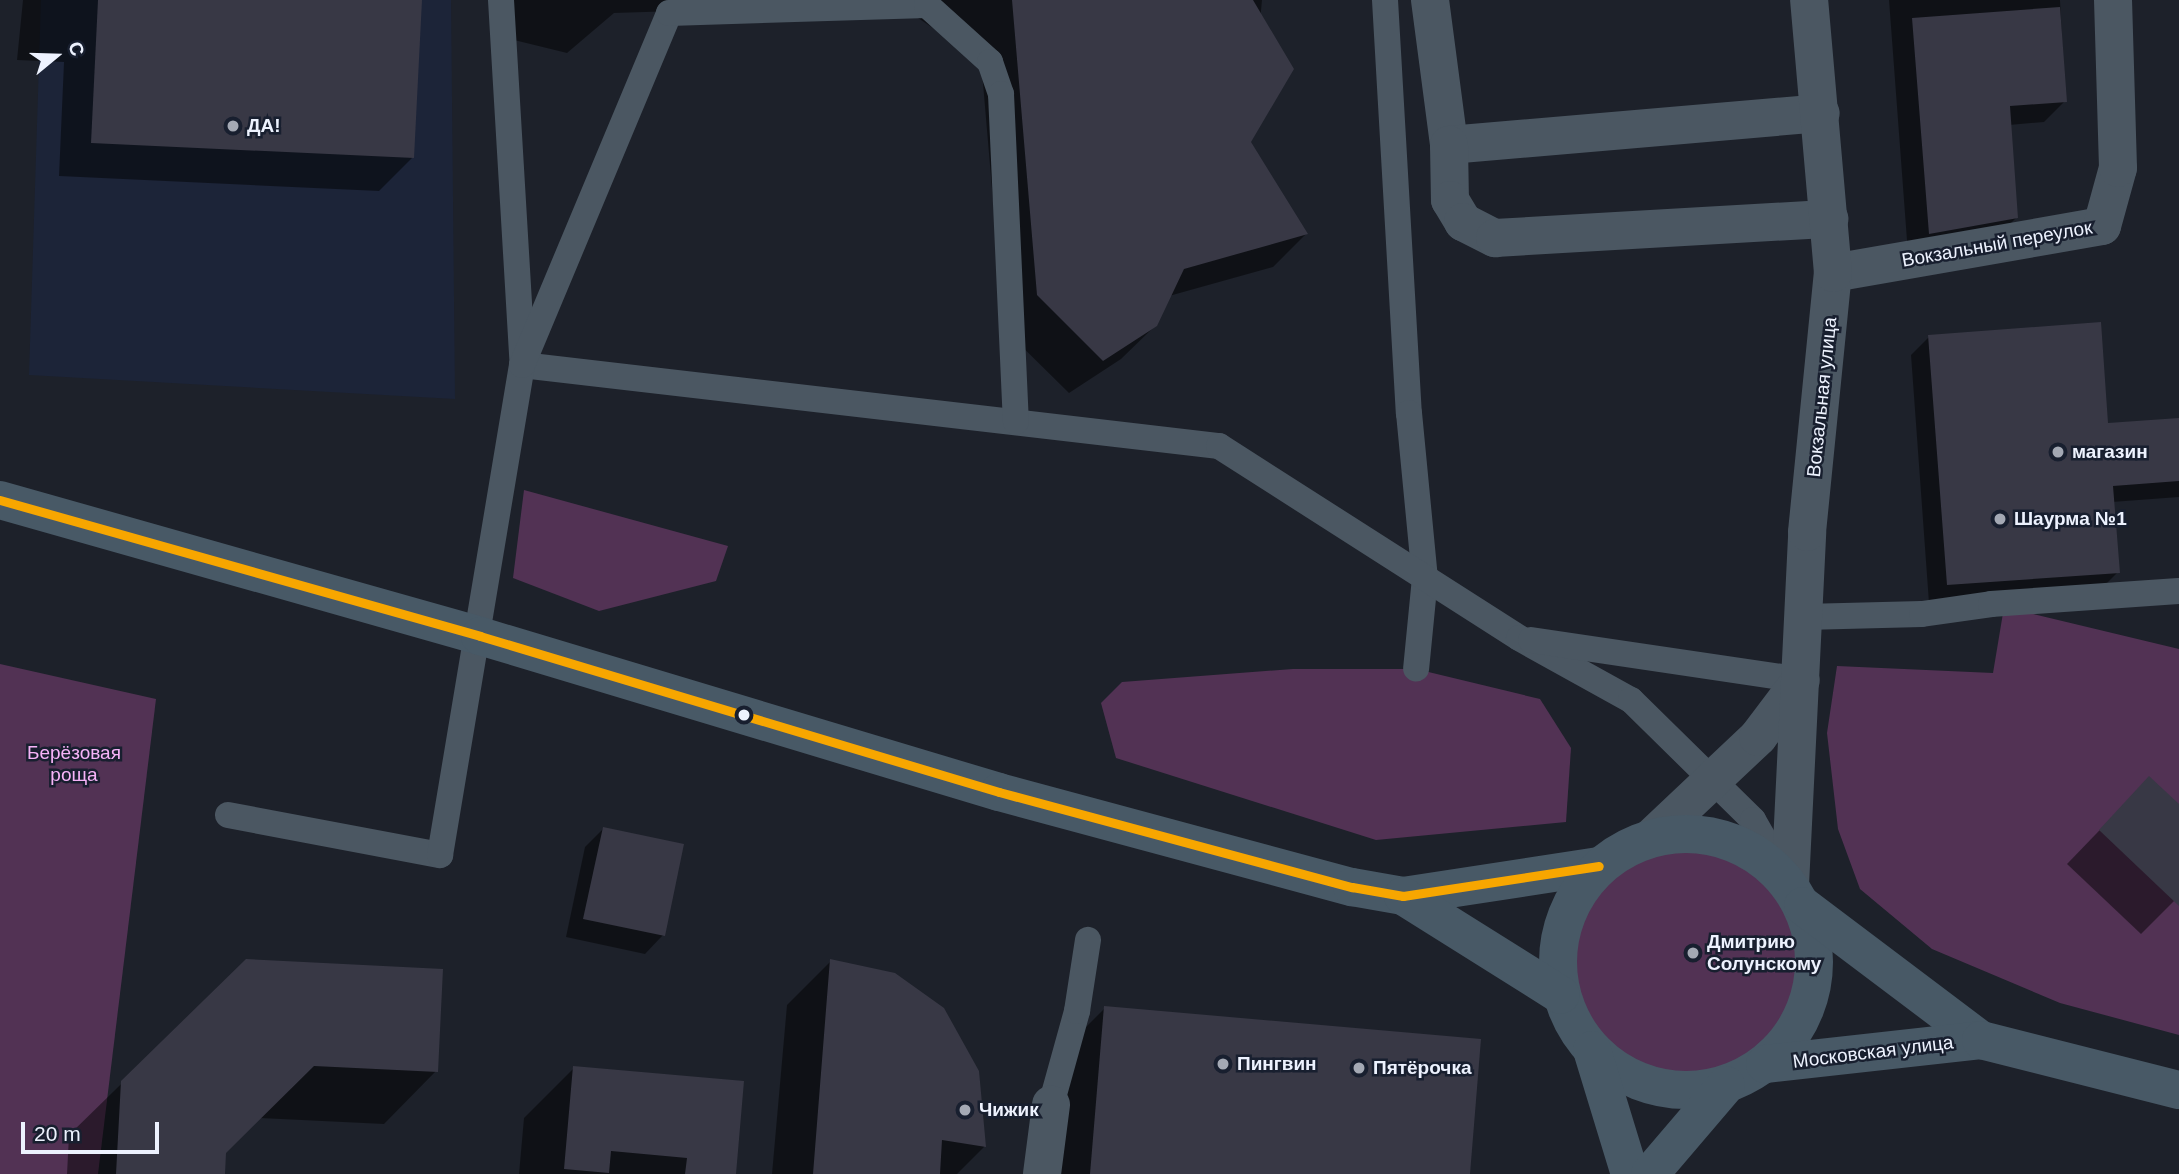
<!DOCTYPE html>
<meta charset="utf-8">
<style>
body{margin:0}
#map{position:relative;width:2179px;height:1174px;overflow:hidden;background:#1d212a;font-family:Arial,sans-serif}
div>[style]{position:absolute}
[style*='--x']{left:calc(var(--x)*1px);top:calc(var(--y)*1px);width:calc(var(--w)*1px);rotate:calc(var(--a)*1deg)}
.built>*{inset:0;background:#1c2438}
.green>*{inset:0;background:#523254}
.round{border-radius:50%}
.shadow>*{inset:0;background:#0007}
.building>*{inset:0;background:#383845}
.service>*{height:26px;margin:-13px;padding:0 13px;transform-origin:13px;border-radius:13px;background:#4b5762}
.minor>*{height:38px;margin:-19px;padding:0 19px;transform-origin:19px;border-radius:19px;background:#4b5762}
.secondary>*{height:38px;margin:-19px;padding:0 19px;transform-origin:19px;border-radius:19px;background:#485966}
.secondary>.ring{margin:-19px;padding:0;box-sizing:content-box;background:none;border:38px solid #485966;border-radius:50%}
.bus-1>*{height:9px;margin:-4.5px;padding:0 4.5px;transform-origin:4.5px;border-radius:4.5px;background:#f7a600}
.dots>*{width:19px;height:19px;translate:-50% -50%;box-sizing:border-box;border:4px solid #181f2f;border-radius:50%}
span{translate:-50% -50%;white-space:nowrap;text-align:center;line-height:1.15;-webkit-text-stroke:5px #181f2f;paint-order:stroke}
.poi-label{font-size:19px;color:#edf2fe;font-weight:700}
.left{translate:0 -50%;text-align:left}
.street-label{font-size:19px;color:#edf2fe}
.park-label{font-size:19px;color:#f6b3f8}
.north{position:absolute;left:21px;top:21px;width:70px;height:70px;-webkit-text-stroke:5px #181f2f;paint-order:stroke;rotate:71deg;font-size:19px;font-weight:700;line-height:28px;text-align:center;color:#edf2fe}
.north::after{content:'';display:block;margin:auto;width:24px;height:32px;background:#edf2fe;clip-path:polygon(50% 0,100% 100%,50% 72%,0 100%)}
.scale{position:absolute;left:21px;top:1122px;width:138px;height:32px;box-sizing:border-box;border:4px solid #edf2fe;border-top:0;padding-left:9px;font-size:21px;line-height:24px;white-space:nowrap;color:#edf2fe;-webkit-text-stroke:5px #181f2f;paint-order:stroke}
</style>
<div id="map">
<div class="built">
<i style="clip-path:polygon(41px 0,451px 0,455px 399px,29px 375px)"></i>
</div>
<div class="green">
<i style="clip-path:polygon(524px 490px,728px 546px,716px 581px,599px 611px,513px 578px)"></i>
<i style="clip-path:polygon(2004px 607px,2179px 649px,2179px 1035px,2060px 1003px,1932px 949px,1860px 889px,1838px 829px,1827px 733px,1837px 666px,1993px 673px)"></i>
<i style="clip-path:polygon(0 664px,156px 699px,98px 1174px,0 1174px)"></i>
<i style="clip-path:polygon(1293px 669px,1416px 669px,1540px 699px,1571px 748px,1566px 822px,1376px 840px,1116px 758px,1101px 703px,1122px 682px)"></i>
<i class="round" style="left:1573px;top:849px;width:226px;height:226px"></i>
</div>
<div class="shadow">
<i style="clip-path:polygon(23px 0,420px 0,413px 157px,379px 191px,59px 176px,64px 62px,17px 60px)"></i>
<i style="clip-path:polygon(490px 0,1262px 0,1249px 142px,1306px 234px,1273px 267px,1169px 296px,1156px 325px,1121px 359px,1069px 393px,1004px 329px,981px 60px,897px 4px,614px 13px,567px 53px,514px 40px)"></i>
<i style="clip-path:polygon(1889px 0,2060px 0,2065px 101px,2044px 122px,2009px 125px,2016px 218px,1995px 239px,1908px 254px)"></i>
<i style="clip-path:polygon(1929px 337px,2107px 425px,2179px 419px,2179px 497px,2112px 502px,2118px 572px,2099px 591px,1929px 603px,1911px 355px)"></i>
<i style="clip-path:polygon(2149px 779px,2179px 807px,2179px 896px,2141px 934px,2067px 864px)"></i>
<i style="clip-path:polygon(603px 829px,663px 935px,645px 954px,566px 937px,585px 847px)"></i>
<i style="clip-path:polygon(247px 961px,436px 1071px,384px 1124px,260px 1118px,224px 1153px,223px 1174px,67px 1174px,69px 1135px)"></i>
<i style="clip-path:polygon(831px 961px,977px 1072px,984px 1147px,957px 1174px,772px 1174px,787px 1005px)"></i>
<i style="clip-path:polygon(1105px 1008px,1468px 1174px,1049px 1174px,1060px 1053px)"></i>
<i style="clip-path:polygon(574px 1068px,734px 1174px,519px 1174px,524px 1118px)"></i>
</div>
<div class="building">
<i style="clip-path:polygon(98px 0,422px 0,414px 158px,91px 143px)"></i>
<i style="clip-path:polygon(1012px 0,1253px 0,1294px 69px,1251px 142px,1308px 234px,1184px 269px,1157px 326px,1103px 361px,1037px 295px)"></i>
<i style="clip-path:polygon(2060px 7px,2067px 102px,2010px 106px,2018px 218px,1929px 234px,1912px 18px)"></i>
<i style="clip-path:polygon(2101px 322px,2108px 423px,2179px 418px,2179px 481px,2113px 486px,2120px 573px,1947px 585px,1928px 335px)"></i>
<i style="clip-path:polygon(2149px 776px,2179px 804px,2179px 906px,2099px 830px)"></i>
<i style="clip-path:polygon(603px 827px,684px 844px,665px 936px,583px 919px)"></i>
<i style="clip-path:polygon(246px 959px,443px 969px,438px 1072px,314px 1066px,226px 1153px,225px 1174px,116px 1174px,121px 1081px)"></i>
<i style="clip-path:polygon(830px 959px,895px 973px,944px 1008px,979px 1071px,986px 1147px,942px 1140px,940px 1174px,813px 1174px)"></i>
<i style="clip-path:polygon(1104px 1006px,1481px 1039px,1470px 1174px,1090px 1174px)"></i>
<i style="clip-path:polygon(573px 1066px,744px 1081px,736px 1174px,685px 1174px,687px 1158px,611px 1151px,609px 1173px,564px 1169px)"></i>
</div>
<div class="service">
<i style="--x:501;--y:0;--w:359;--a:86.6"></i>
<i style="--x:1385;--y:0;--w:414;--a:86.7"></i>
<i style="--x:1409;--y:413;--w:166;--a:84.5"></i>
<i style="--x:1425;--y:578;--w:91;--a:95.6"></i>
<i style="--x:522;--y:365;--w:702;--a:6.63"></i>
<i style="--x:1219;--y:446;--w:356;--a:32.6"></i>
<i style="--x:1519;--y:638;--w:128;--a:29"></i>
<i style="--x:1631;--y:700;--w:171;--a:44.5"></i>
<i style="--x:1753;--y:820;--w:73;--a:60.3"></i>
<i style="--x:1804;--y:617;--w:118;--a:-1.5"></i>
<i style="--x:1922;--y:614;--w:70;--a:-8.2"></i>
<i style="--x:1991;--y:604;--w:188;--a:-4"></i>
<i style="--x:1531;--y:640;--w:273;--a:8.4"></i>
<i style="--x:228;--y:815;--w:216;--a:10.7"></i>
<i style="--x:440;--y:855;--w:497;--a:-80.5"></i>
<i style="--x:522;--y:365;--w:381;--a:-67.3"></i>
<i style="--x:669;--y:13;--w:258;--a:-1.8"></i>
<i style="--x:927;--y:5;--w:85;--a:42.1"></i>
<i style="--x:990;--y:62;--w:34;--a:71"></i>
<i style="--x:1001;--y:94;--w:328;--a:87.4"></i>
<i style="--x:1051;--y:1105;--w:98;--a:-74.5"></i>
<i style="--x:1077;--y:1011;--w:72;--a:-81.2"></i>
</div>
<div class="minor">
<i style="--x:1430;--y:0;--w:146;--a:82.5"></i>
<i style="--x:1449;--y:145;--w:373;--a:-4.9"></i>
<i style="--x:1449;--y:145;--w:55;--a:89"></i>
<i style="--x:1450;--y:200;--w:26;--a:59"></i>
<i style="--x:1463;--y:222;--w:36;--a:27"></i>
<i style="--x:1495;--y:238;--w:335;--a:-3.3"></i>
<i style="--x:1833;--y:273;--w:273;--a:-9.9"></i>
<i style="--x:2102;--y:226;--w:60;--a:-74.6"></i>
<i style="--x:2118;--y:168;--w:168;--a:-91.7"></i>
<i style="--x:1652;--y:837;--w:146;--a:-43.3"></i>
<i style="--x:1758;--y:737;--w:71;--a:-53"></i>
<i style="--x:1790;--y:885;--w:353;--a:-87.2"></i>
<i style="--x:1807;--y:532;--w:260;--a:-84.3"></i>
<i style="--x:1833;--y:273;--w:274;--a:-95"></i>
<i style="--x:1042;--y:1174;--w:70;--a:-82.6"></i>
</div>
<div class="secondary">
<i style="--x:0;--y:500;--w:499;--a:15.8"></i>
<i style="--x:480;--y:636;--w:542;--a:16.73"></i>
<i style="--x:999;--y:792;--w:366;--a:15.1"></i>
<i style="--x:1352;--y:887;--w:52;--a:10"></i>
<i style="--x:1403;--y:896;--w:198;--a:-8.7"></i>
<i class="ring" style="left:1558px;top:834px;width:218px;height:218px"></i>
<i style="--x:1403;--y:896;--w:186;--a:32.1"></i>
<i style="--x:1803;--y:906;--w:223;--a:37"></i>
<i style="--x:1592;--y:1050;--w:130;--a:73"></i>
<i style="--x:1765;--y:1064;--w:217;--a:-6.3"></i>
<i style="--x:1981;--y:1040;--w:204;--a:14.2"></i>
<i style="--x:1650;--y:1174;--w:117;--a:-49.5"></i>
</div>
<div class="bus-1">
<i style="--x:0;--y:500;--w:499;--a:15.8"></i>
<i style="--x:480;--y:636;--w:542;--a:16.73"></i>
<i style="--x:999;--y:792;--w:366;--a:15.1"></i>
<i style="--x:1352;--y:887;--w:52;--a:10"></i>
<i style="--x:1403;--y:896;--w:198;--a:-8.7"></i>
</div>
<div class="dots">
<i style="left:233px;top:126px;background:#a4a9b4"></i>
<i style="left:2058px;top:452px;background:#a4a9b4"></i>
<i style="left:2000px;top:519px;background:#a4a9b4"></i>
<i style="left:744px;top:715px;background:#edf2fe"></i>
<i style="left:1693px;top:953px;background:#a4a9b4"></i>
<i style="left:1223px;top:1064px;background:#a4a9b4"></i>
<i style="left:1359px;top:1068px;background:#a4a9b4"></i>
<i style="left:965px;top:1110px;background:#a4a9b4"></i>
</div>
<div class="poi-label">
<span class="left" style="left:247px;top:126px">ДА!</span>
<span class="left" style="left:2072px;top:452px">магазин</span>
<span class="left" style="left:2014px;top:519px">Шаурма №1</span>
<span class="left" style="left:1707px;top:953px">Дмитрию<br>Солунскому</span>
<span class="left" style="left:1237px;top:1064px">Пингвин</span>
<span class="left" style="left:1373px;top:1068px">Пятёрочка</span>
<span class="left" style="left:979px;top:1110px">Чижик</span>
</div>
<div class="street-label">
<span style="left:1997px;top:244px;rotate:-10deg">Вокзальный переулок</span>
<span style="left:1822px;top:397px;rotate:-84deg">Вокзальная улица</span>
<span style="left:1873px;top:1052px;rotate:-7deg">Московская улица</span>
</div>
<div class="park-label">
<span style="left:74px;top:764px">Берёзовая<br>роща</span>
</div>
<div class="north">С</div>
<div class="scale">20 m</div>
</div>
